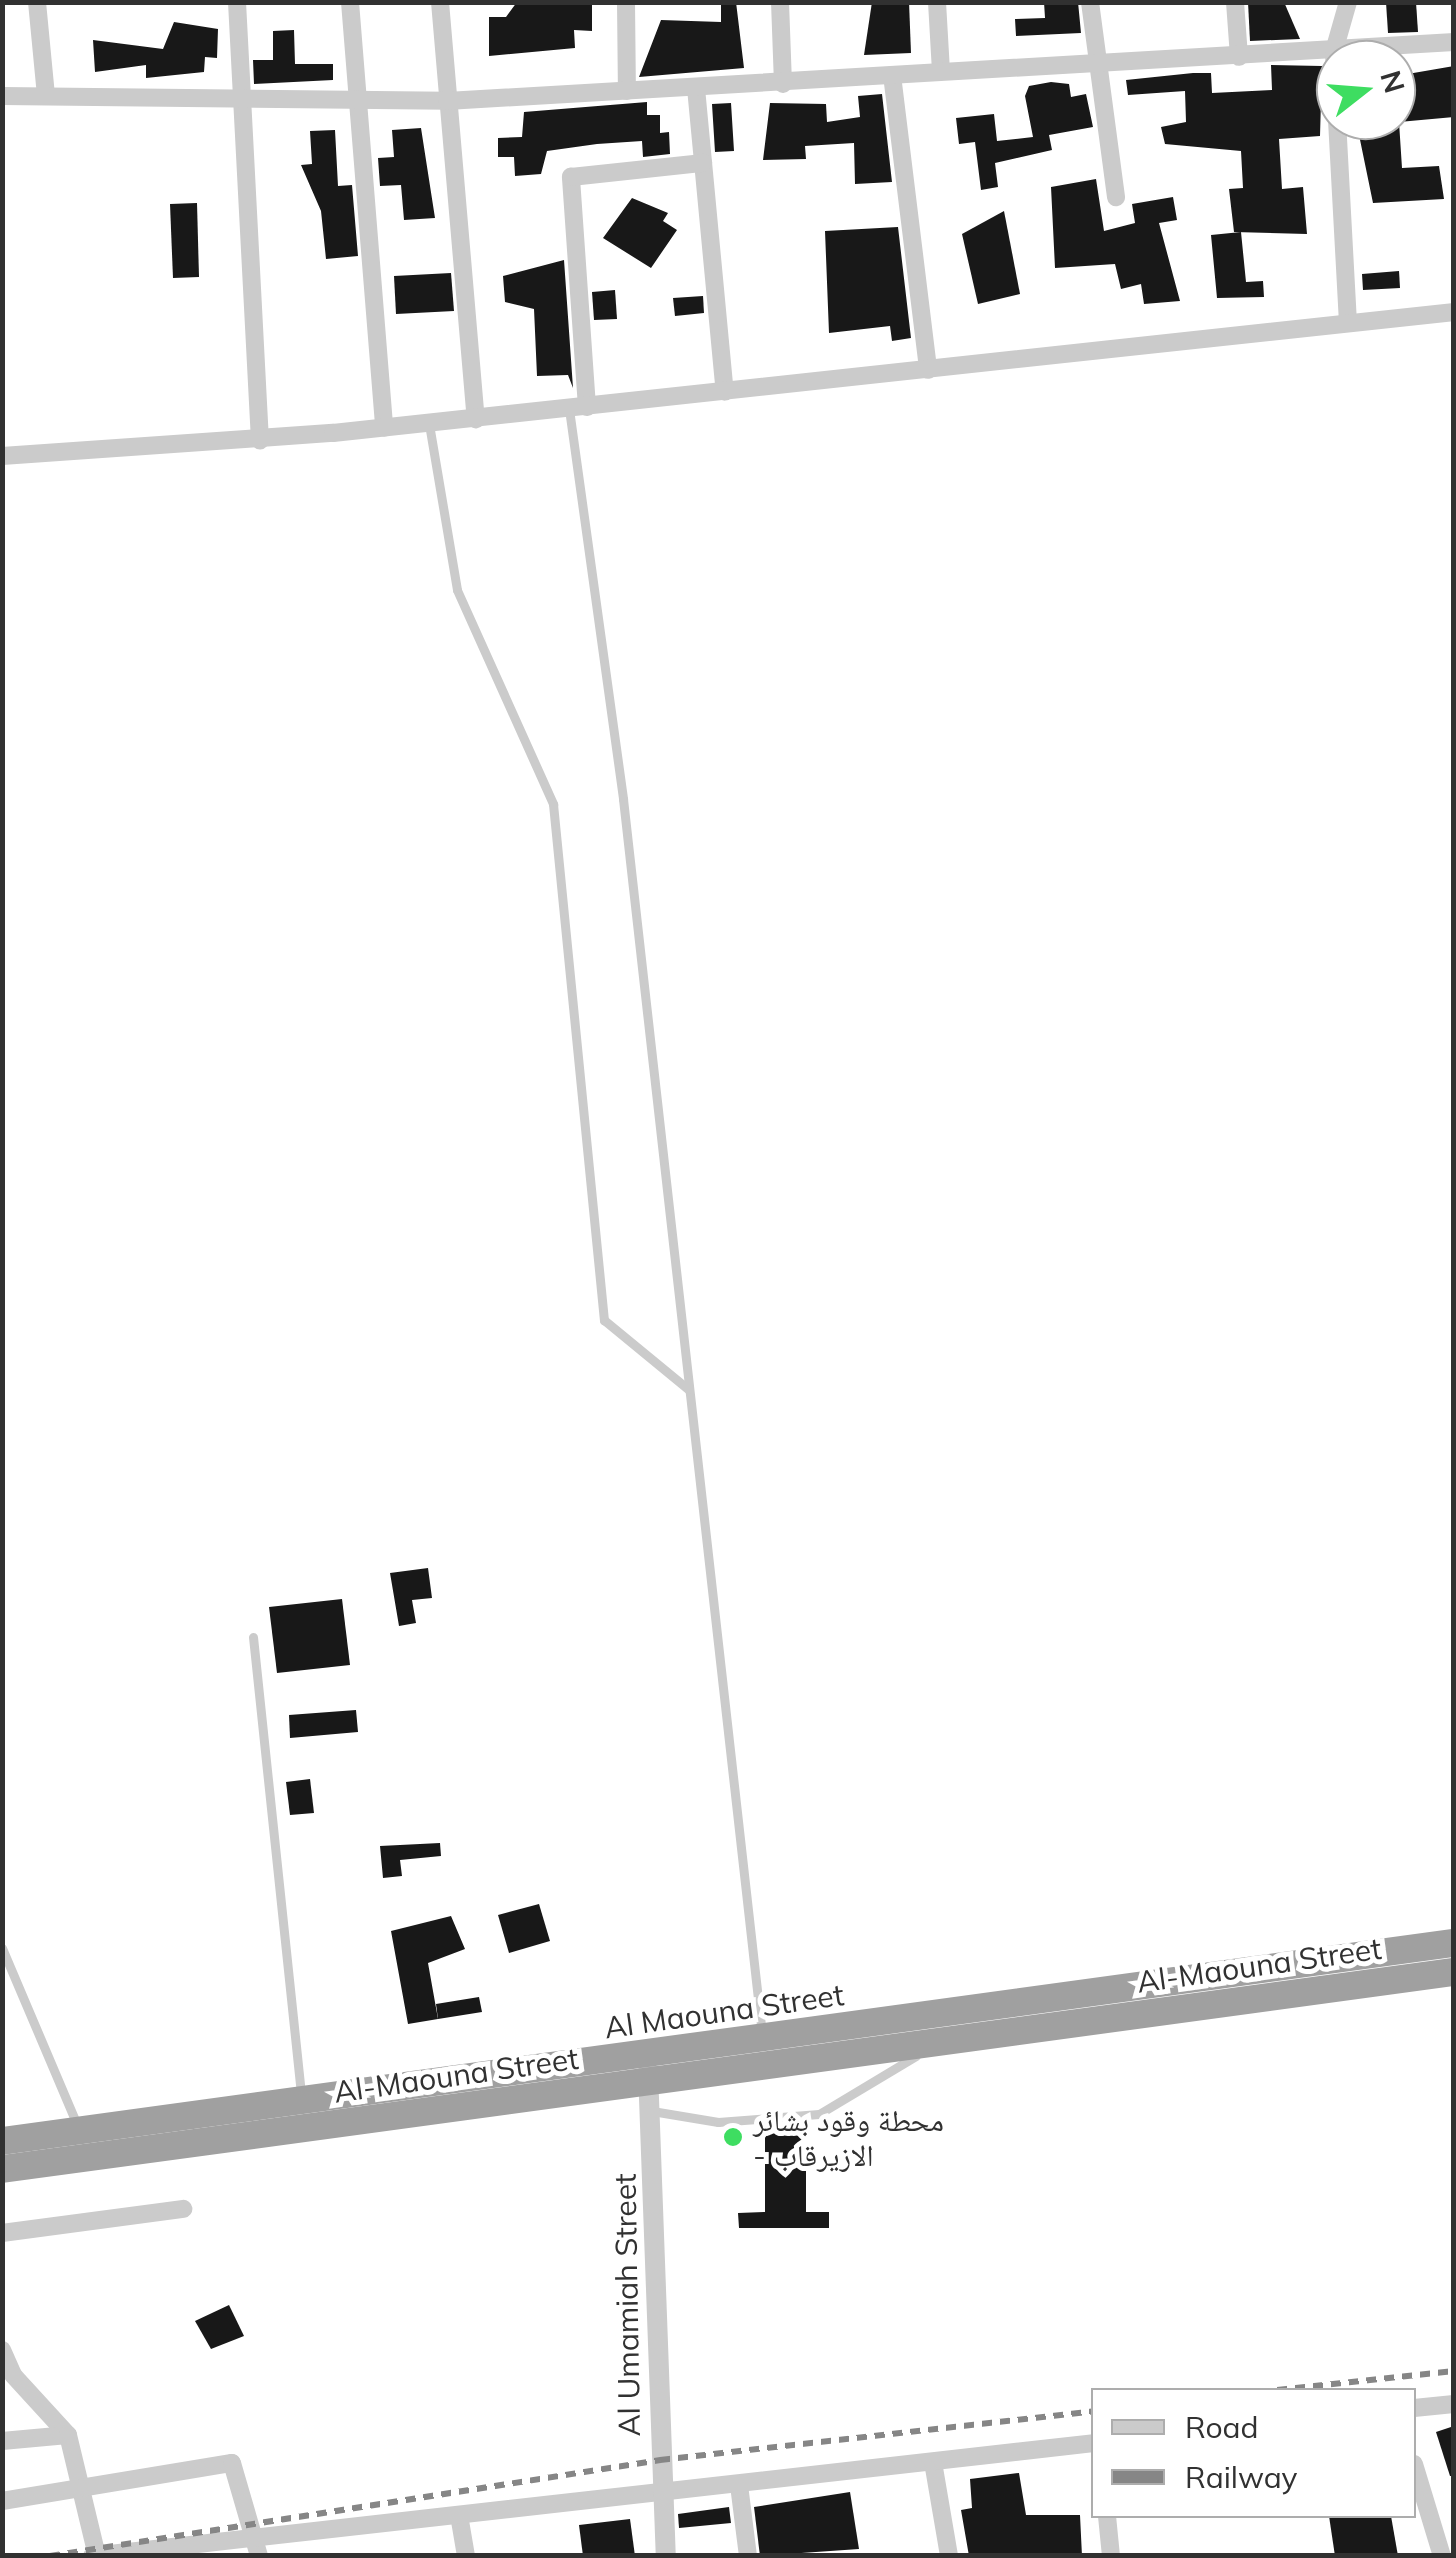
<!DOCTYPE html>
<meta charset="utf-8">
<style>
body{margin:0}
#map{position:relative;width:1456px;height:2558px;overflow:hidden;background:#fff;font-family:Mulish,"Noto Naskh Arabic",sans-serif}
div>[style]{position:absolute}
[style*='--x']{left:calc(var(--x)*1px);top:calc(var(--y)*1px);width:calc(var(--w)*1px);rotate:calc(var(--a)*1deg)}
.building>*{inset:0;background:#181818}
.service>*{height:9px;margin:-4.5px;padding:0 4.5px;transform-origin:4.5px;border-radius:4.5px;background:#cbcbcb}
.minor>*{height:18px;margin:-9px;padding:0 9px;transform-origin:9px;border-radius:9px;background:#cbcbcb}
.tertiary>*{height:20px;margin:-10px;padding:0 10px;transform-origin:10px;border-radius:10px;background:#cbcbcb}
.trunk>*{height:28px;margin:-14px;padding:0 14px;transform-origin:14px;border-radius:14px;background:#a0a0a0}
.rail>*{height:6px;margin-top:-3px;transform-origin:0;background:repeating-linear-gradient(90deg,#868686 0 10px,transparent 0 18px)}
.dots>*{width:28px;height:28px;translate:-50% -50%;box-sizing:border-box;border:5px solid #fff;border-radius:50%}
span{translate:-50% -50%;white-space:nowrap;text-align:center;line-height:1.15;-webkit-text-stroke:10px #fff;paint-order:stroke}
.street-label{font-size:30px;color:#313131}
.poi-label{font-size:30px;color:#313131}
.left{translate:0 -50%;text-align:left}
.frame{position:absolute;inset:0;border:5px solid #313131;pointer-events:none}
.legend{position:absolute;left:1091px;top:2388px;width:325px;height:130px;box-sizing:border-box;background:#fff;border:2px solid #adadad;margin:0;padding:12px 18px;list-style:none;font-size:30px;color:#313131}
.legend li{display:flex;align-items:center;gap:20px;height:50px}
.legend b{width:50px;border:2px solid #adadad}
.north{position:absolute;left:1316px;top:40px;width:100px;height:100px;box-sizing:border-box;background:#fff;border:2px solid #adadad;border-radius:50%;rotate:73deg;font-size:28px;font-weight:700;line-height:40px;text-align:center;color:#313131}
.north::after{content:'';display:block;margin:auto;width:35px;height:45px;background:#3edd61;clip-path:polygon(50% 0,100% 100%,50% 72%,0 100%)}
</style>
<div id="map">
<div class="building">
<i style="clip-path:polygon(517px 2px,592px 2px,592px 31px,574px 30px,575px 48px,489px 56px,489px 17px,506px 17px)"></i>
<i style="clip-path:polygon(721px 2px,736px 2px,744px 68px,639px 77px,661px 20px,721px 22px)"></i>
<i style="clip-path:polygon(872px 2px,909px 2px,911px 53px,864px 55px)"></i>
<i style="clip-path:polygon(1044px 2px,1078px 2px,1081px 33px,1016px 36px,1015px 19px,1045px 18px)"></i>
<i style="clip-path:polygon(1248px 2px,1284px 2px,1300px 39px,1250px 41px)"></i>
<i style="clip-path:polygon(1386px 2px,1416px 2px,1418px 32px,1388px 33px)"></i>
<i style="clip-path:polygon(174px 22px,218px 29px,217px 58px,205px 57px,204px 72px,146px 78px,146px 65px,95px 72px,93px 40px,163px 49px)"></i>
<i style="clip-path:polygon(294px 30px,295px 64px,333px 64px,333px 80px,254px 84px,253px 60px,273px 60px,273px 31px)"></i>
<i style="clip-path:polygon(1271px 65px,1322px 66px,1320px 136px,1279px 139px,1282px 189px,1303px 187px,1307px 234px,1234px 232px,1229px 189px,1243px 188px,1241px 151px,1165px 144px,1161px 127px,1186px 122px,1185px 91px,1128px 95px,1126px 80px,1193px 73px,1211px 73px,1212px 93px,1272px 90px)"></i>
<i style="clip-path:polygon(1454px 66px,1454px 117px,1399px 122px,1402px 168px,1439px 166px,1444px 199px,1373px 203px,1358px 130px,1396px 120px,1396px 76px)"></i>
<i style="clip-path:polygon(1051px 82px,1069px 84px,1071px 97px,1086px 94px,1093px 127px,1049px 135px,1052px 150px,995px 163px,998px 187px,981px 190px,975px 142px,959px 144px,956px 118px,994px 114px,997px 141px,1033px 137px,1025px 96px,1029px 86px)"></i>
<i style="clip-path:polygon(882px 94px,892px 182px,855px 184px,854px 143px,805px 146px,806px 159px,763px 160px,770px 103px,826px 104px,827px 122px,860px 117px,858px 96px)"></i>
<i style="clip-path:polygon(647px 102px,647px 115px,660px 115px,660px 133px,669px 132px,670px 154px,643px 157px,642px 141px,597px 144px,547px 151px,541px 174px,515px 176px,514px 157px,498px 157px,498px 138px,522px 137px,524px 112px)"></i>
<i style="clip-path:polygon(731px 103px,734px 151px,715px 152px,712px 104px)"></i>
<i style="clip-path:polygon(421px 128px,435px 218px,404px 220px,401px 185px,380px 186px,378px 158px,394px 157px,392px 130px)"></i>
<i style="clip-path:polygon(335px 130px,338px 186px,352px 185px,358px 256px,326px 259px,321px 211px,301px 165px,312px 164px,310px 131px)"></i>
<i style="clip-path:polygon(1096px 179px,1104px 231px,1135px 223px,1132px 204px,1173px 197px,1177px 220px,1159px 223px,1180px 301px,1144px 304px,1141px 284px,1121px 289px,1115px 264px,1055px 268px,1051px 187px)"></i>
<i style="clip-path:polygon(632px 198px,668px 213px,663px 221px,677px 230px,651px 268px,603px 238px)"></i>
<i style="clip-path:polygon(197px 203px,199px 277px,173px 278px,170px 204px)"></i>
<i style="clip-path:polygon(1004px 211px,1020px 294px,978px 304px,962px 234px)"></i>
<i style="clip-path:polygon(898px 227px,911px 338px,892px 341px,890px 326px,829px 333px,825px 231px)"></i>
<i style="clip-path:polygon(1241px 232px,1246px 282px,1263px 281px,1264px 297px,1217px 298px,1211px 235px)"></i>
<i style="clip-path:polygon(564px 260px,573px 388px,568px 375px,537px 376px,534px 309px,505px 302px,503px 276px)"></i>
<i style="clip-path:polygon(1399px 271px,1400px 288px,1363px 290px,1362px 274px)"></i>
<i style="clip-path:polygon(451px 273px,454px 311px,396px 314px,394px 276px)"></i>
<i style="clip-path:polygon(615px 290px,617px 319px,594px 320px,592px 292px)"></i>
<i style="clip-path:polygon(703px 296px,704px 313px,675px 316px,673px 298px)"></i>
<i style="clip-path:polygon(428px 1568px,432px 1598px,412px 1600px,416px 1623px,399px 1626px,390px 1573px)"></i>
<i style="clip-path:polygon(342px 1599px,350px 1665px,277px 1673px,269px 1607px)"></i>
<i style="clip-path:polygon(356px 1710px,358px 1732px,290px 1738px,289px 1715px)"></i>
<i style="clip-path:polygon(310px 1779px,314px 1813px,290px 1815px,286px 1782px)"></i>
<i style="clip-path:polygon(440px 1843px,441px 1856px,400px 1860px,402px 1876px,383px 1878px,380px 1846px)"></i>
<i style="clip-path:polygon(539px 1904px,550px 1941px,509px 1953px,498px 1915px)"></i>
<i style="clip-path:polygon(451px 1916px,465px 1949px,428px 1963px,438px 2019px,408px 2024px,391px 1931px)"></i>
<i style="clip-path:polygon(479px 1997px,482px 2012px,438px 2019px,436px 2004px)"></i>
<i style="clip-path:polygon(806px 2125px,806px 2212px,829px 2212px,829px 2228px,739px 2228px,738px 2213px,765px 2212px,765px 2126px)"></i>
<i style="clip-path:polygon(229px 2305px,244px 2336px,211px 2349px,195px 2321px)"></i>
<i style="clip-path:polygon(1454px 2426px,1454px 2476px,1450px 2476px,1436px 2432px)"></i>
<i style="clip-path:polygon(1019px 2473px,1026px 2515px,1080px 2515px,1082px 2556px,969px 2556px,961px 2510px,972px 2508px,970px 2479px)"></i>
<i style="clip-path:polygon(850px 2492px,859px 2549px,760px 2556px,754px 2507px)"></i>
<i style="clip-path:polygon(729px 2507px,731px 2523px,679px 2528px,678px 2514px)"></i>
<i style="clip-path:polygon(1329px 2516px,1391px 2516px,1398px 2556px,1335px 2556px)"></i>
<i style="clip-path:polygon(630px 2519px,635px 2556px,583px 2556px,579px 2525px)"></i>
</div>
<div class="service">
<i style="--x:569;--y:409;--w:394;--a:82.1"></i>
<i style="--x:623;--y:799;--w:1243;--a:83.58"></i>
<i style="--x:429;--y:424;--w:168;--a:80.4"></i>
<i style="--x:457;--y:590;--w:235;--a:65.8"></i>
<i style="--x:553;--y:804;--w:519;--a:84.36"></i>
<i style="--x:604;--y:1320;--w:109;--a:39.4"></i>
<i style="--x:253;--y:1637;--w:462;--a:84"></i>
<i style="--x:2;--y:1948;--w:192;--a:67"></i>
<i style="--x:652;--y:2111;--w:67;--a:9.5"></i>
<i style="--x:718;--y:2122;--w:101;--a:-4.5"></i>
<i style="--x:819;--y:2114;--w:113;--a:-30.9"></i>
</div>
<div class="minor">
<i style="--x:37;--y:2;--w:94;--a:84.5"></i>
<i style="--x:237;--y:2;--w:439;--a:87"></i>
<i style="--x:350;--y:2;--w:427;--a:85.4"></i>
<i style="--x:440;--y:2;--w:419;--a:85.1"></i>
<i style="--x:626;--y:2;--w:89;--a:89.4"></i>
<i style="--x:780;--y:2;--w:82;--a:87.9"></i>
<i style="--x:937;--y:2;--w:69;--a:86.7"></i>
<i style="--x:1090;--y:2;--w:197;--a:82.4"></i>
<i style="--x:1235;--y:2;--w:55;--a:85.8"></i>
<i style="--x:892;--y:75;--w:297;--a:83"></i>
<i style="--x:696;--y:88;--w:305;--a:84.6"></i>
<i style="--x:2;--y:96;--w:445;--a:0.6"></i>
<i style="--x:447;--y:101;--w:1009;--a:-3.35"></i>
<i style="--x:1336;--y:111;--w:60;--a:-91.9"></i>
<i style="--x:1334;--y:51;--w:51;--a:-74.1"></i>
<i style="--x:1337;--y:120;--w:202;--a:86.9"></i>
<i style="--x:587;--y:407;--w:231;--a:-94"></i>
<i style="--x:571;--y:177;--w:133;--a:-6.1"></i>
<i style="--x:2;--y:456;--w:332;--a:-4"></i>
<i style="--x:333;--y:433;--w:1128;--a:-6.16"></i>
<i style="--x:2;--y:2233;--w:183;--a:-7.6"></i>
<i style="--x:2;--y:2350;--w:27;--a:66"></i>
<i style="--x:13;--y:2375;--w:81;--a:47.5"></i>
<i style="--x:1414;--y:2408;--w:40;--a:-5.7"></i>
<i style="--x:2;--y:2441;--w:66;--a:-5.2"></i>
<i style="--x:68;--y:2435;--w:124;--a:76.5"></i>
<i style="--x:933;--y:2462;--w:95;--a:80.3"></i>
<i style="--x:1414;--y:2464;--w:96;--a:73.1"></i>
<i style="--x:739;--y:2485;--w:72;--a:82.8"></i>
<i style="--x:2;--y:2501;--w:233;--a:-9.4"></i>
<i style="--x:232;--y:2463;--w:97;--a:73.8"></i>
<i style="--x:459;--y:2515;--w:42;--a:80.3"></i>
<i style="--x:1107;--y:2516;--w:40;--a:84.3"></i>
<i style="--x:92;--y:2556;--w:1008;--a:-6.43"></i>
</div>
<div class="tertiary">
<i style="--x:648;--y:2071;--w:485;--a:87.9"></i>
</div>
<div class="trunk">
<i style="--x:2;--y:2141;--w:1465;--a:-7.77"></i>
<i style="--x:2;--y:2169;--w:1465;--a:-7.73"></i>
</div>
<div class="rail">
<i style="--x:1277;--y:2390;--w:178;--a:-6.1"></i>
<i style="--x:50;--y:2556;--w:618;--a:-8.94"></i>
<i style="--x:660;--y:2460;--w:437;--a:-6.4"></i>
</div>
<div class="dots">
<i style="left:733px;top:2137px;background:#3edd61"></i>
</div>
<div class="street-label">
<span style="left:1259px;top:1965px;rotate:-8deg">Al-Maouna Street</span>
<span style="left:724px;top:2011px;rotate:-8deg">Al Maouna Street</span>
<span style="left:456px;top:2075px;rotate:-8deg">Al-Maouna Street</span>
<span style="left:627px;top:2305px;rotate:-91deg">Al Umamiah Street</span>
</div>
<div class="poi-label">
<span class="left" style="left:753px;top:2137px">محطة وقود بشائر<br>- الازيرقاب</span>
</div>
<div class="frame"></div>
<ul class="legend">
<li><b style="height:12px;background:#cbcbcb"></b>Road</li>
<li><b style="height:12px;background:#868686"></b>Railway</li>
</ul>
<div class="north">N</div>
</div>
